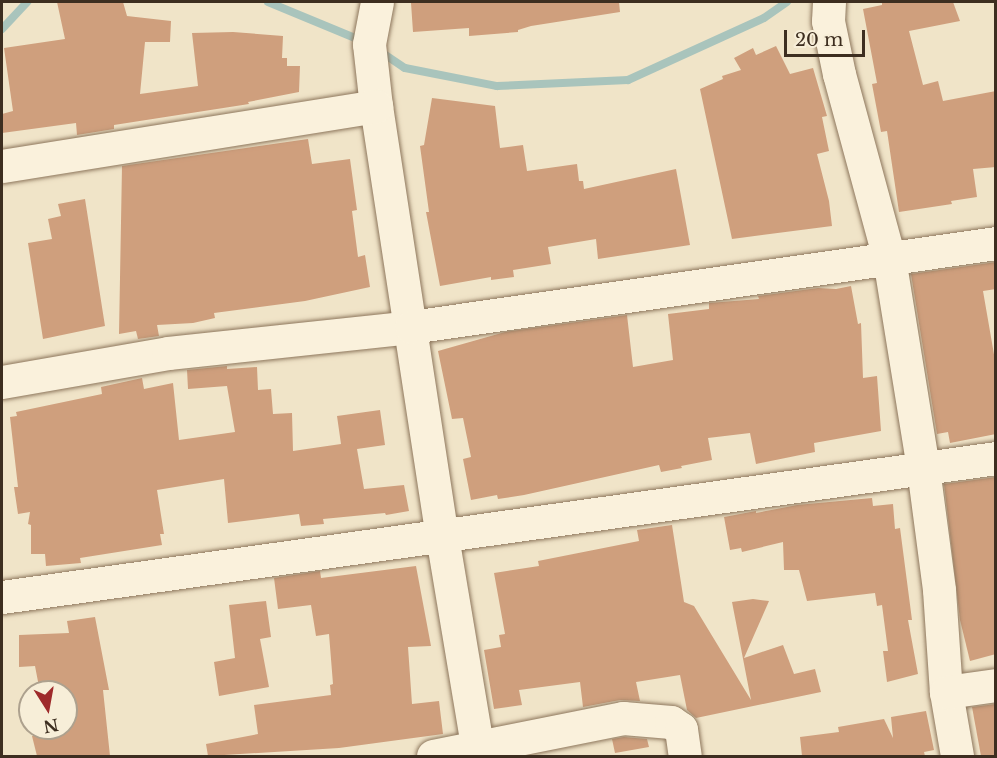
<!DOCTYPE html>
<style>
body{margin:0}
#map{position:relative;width:997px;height:758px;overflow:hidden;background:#f0e4c8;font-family:"Libre Baskerville",serif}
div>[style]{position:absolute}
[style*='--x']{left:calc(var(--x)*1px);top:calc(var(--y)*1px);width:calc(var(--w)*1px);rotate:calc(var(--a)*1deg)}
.stream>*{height:8px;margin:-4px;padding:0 4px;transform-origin:4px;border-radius:4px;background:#a9c4bc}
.building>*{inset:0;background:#cf9f7d}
.roads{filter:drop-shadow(0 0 2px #8d765c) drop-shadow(0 0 2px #8d765c)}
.minor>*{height:33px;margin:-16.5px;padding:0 16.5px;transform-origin:16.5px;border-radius:16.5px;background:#faf1dc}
span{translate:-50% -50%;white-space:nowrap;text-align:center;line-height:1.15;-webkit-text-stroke:5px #f7eed8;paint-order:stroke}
.frame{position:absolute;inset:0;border:3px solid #3d2e20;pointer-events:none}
.north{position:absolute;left:18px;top:680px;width:60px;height:60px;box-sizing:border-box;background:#f7eed8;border:2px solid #ada18e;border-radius:50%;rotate:169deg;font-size:16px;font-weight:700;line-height:24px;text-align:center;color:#3d2e20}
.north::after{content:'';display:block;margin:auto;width:21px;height:27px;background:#9e2a2b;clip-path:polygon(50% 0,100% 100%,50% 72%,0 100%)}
.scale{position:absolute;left:784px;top:30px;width:81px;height:27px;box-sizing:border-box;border:3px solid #3d2e20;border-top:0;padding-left:8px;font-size:18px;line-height:21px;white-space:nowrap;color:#3d2e20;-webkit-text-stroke:4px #f7eed8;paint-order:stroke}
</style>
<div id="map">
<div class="stream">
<i style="--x:268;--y:2;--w:102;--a:22.5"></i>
<i style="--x:2;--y:29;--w:37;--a:-47"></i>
<i style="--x:378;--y:50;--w:32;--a:34"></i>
<i style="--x:405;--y:68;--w:94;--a:11.1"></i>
<i style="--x:497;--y:86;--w:131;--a:-2.6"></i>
<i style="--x:628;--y:80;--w:149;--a:-24.5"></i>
<i style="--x:764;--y:18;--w:28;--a:-35"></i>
</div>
<div class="building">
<i style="clip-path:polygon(57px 2px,123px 2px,127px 16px,171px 21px,170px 42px,145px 42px,140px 94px,198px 86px,192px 33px,233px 32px,283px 36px,282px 58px,287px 58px,287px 66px,300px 66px,299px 92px,248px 102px,249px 104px,114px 125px,114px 129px,77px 135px,76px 123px,2px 133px,2px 114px,13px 111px,4px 48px,65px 39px)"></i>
<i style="clip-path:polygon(421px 2px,619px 2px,620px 12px,531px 26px,518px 30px,518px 32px,469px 36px,469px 28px,413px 32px,411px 3px)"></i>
<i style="clip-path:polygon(882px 2px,953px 2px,960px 21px,909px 31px,923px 85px,938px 81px,943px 101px,996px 91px,996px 167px,973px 169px,977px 197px,951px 201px,952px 204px,899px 212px,887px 131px,881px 132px,872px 84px,877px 83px,863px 9px,882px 5px)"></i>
<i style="clip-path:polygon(776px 46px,790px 74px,813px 68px,827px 116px,822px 117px,829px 151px,817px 154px,829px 201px,832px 226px,732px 239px,700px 89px,723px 79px,722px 76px,741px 70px,734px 58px,753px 48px,756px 55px)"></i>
<i style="clip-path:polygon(432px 98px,495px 106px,500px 148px,523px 145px,527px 171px,577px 164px,579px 181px,583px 181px,584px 189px,676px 169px,690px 245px,598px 259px,596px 239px,548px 247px,551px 264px,513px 270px,514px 277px,491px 280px,491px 277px,440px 286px,426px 212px,429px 212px,420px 146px,424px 145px)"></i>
<i style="clip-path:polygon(308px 139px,312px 164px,350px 159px,357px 210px,352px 211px,358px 257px,365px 255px,370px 287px,305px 301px,214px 313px,215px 318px,193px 323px,157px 325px,159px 336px,138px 339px,136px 331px,119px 334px,122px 166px)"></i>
<i style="clip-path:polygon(85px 199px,105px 326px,43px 339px,28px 243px,52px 239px,48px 219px,61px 216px,58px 204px)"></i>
<i style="clip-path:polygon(996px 262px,996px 289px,983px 291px,996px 366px,996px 434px,950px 443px,948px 432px,937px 434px,911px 274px)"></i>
<i style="clip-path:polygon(851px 286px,858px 324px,861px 323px,863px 378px,877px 376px,881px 431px,814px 443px,815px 452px,756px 464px,750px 433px,708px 438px,712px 460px,681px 466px,682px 468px,661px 472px,659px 465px,524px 495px,498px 499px,497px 495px,471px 500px,463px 459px,471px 457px,463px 418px,452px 419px,438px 351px,505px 332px,627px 315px,633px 367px,673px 360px,668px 314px,709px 309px,709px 303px,759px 299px,758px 296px,818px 288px,836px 289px)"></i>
<i style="clip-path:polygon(227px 366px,227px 369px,257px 367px,258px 390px,271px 389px,273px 414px,292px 413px,293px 451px,341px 444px,337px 416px,380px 410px,385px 445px,357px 449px,364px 489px,404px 485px,409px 511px,386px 515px,385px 513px,323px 519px,324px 524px,301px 526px,299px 514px,228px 523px,224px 479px,157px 490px,164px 534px,160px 534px,162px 545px,80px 558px,81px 563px,46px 566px,45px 554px,31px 554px,31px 525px,28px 524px,30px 512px,18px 514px,14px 487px,18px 487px,10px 417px,17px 416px,16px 412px,102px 394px,101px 387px,142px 378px,144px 389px,173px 383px,179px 440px,235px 432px,227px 386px,188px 389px,187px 370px)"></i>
<i style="clip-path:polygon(996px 477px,996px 654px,970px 661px,960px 620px,944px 484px)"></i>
<i style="clip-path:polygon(872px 498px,873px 506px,893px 504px,895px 529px,900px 528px,912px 620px,908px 620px,918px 674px,887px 682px,883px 651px,888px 651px,882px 605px,877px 606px,875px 593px,807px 601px,799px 570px,784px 570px,783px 542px,742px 552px,741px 548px,730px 550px,724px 517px,756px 511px,756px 513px,797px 505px)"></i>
<i style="clip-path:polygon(672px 525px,684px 602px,694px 606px,751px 700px,732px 602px,753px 599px,769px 601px,744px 658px,783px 645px,794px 674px,815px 669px,821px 692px,696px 718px,687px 710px,680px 675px,636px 682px,640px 701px,620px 700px,583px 707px,580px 682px,519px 690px,522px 705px,494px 709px,484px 650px,501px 647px,499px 635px,505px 634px,494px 573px,539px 566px,538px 561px,639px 541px,637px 530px)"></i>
<i style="clip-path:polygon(416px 566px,431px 646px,408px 647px,412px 704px,439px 701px,443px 734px,339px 748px,208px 756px,206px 744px,258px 734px,254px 705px,331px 695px,330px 685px,333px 684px,329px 634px,316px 636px,311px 605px,278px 609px,274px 578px,320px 571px,321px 578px)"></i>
<i style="clip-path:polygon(266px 601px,271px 637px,260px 639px,269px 687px,219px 696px,214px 662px,235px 658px,229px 605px)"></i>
<i style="clip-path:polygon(95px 617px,109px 690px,103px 690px,110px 756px,37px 756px,32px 736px,43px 733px,42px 728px,66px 728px,66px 692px,40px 692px,35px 666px,19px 667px,19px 635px,69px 633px,67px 621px)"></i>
<i style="clip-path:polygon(996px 704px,996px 756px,981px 756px,972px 707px)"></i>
<i style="clip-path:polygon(926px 711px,934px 750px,924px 752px,925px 756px,802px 756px,800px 737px,839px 732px,838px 727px,884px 719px,893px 738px,891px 717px)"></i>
<i style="clip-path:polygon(624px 737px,647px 739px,649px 747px,615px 753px,612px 739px)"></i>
</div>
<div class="roads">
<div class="minor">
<i style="--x:377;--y:2;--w:43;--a:100.8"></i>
<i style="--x:369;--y:44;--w:62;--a:83.6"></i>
<i style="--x:376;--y:106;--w:435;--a:81.3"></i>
<i style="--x:442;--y:536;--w:223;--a:80.5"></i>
<i style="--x:829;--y:2;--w:19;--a:93"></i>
<i style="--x:828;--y:21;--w:54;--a:78.3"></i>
<i style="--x:839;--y:74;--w:191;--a:74.8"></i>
<i style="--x:889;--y:258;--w:213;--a:80.8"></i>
<i style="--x:923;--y:468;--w:123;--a:82.5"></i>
<i style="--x:939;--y:590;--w:102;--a:86.1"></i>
<i style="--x:946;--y:692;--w:65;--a:80.2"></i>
<i style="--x:2;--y:166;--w:379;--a:-9.1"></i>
<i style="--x:2;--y:382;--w:169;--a:-9.9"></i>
<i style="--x:168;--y:353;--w:244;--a:-6.1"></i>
<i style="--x:411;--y:327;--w:591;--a:-8.17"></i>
<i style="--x:2;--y:597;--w:1004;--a:-7.96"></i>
<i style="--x:946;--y:692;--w:50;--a:-8"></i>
<i style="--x:433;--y:756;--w:194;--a:-11.3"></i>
<i style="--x:623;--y:718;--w:48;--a:4.8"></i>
<i style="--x:671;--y:722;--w:12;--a:35"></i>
<i style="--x:681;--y:729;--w:27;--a:82"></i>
</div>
</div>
<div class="frame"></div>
<div class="north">N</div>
<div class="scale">20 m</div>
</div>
